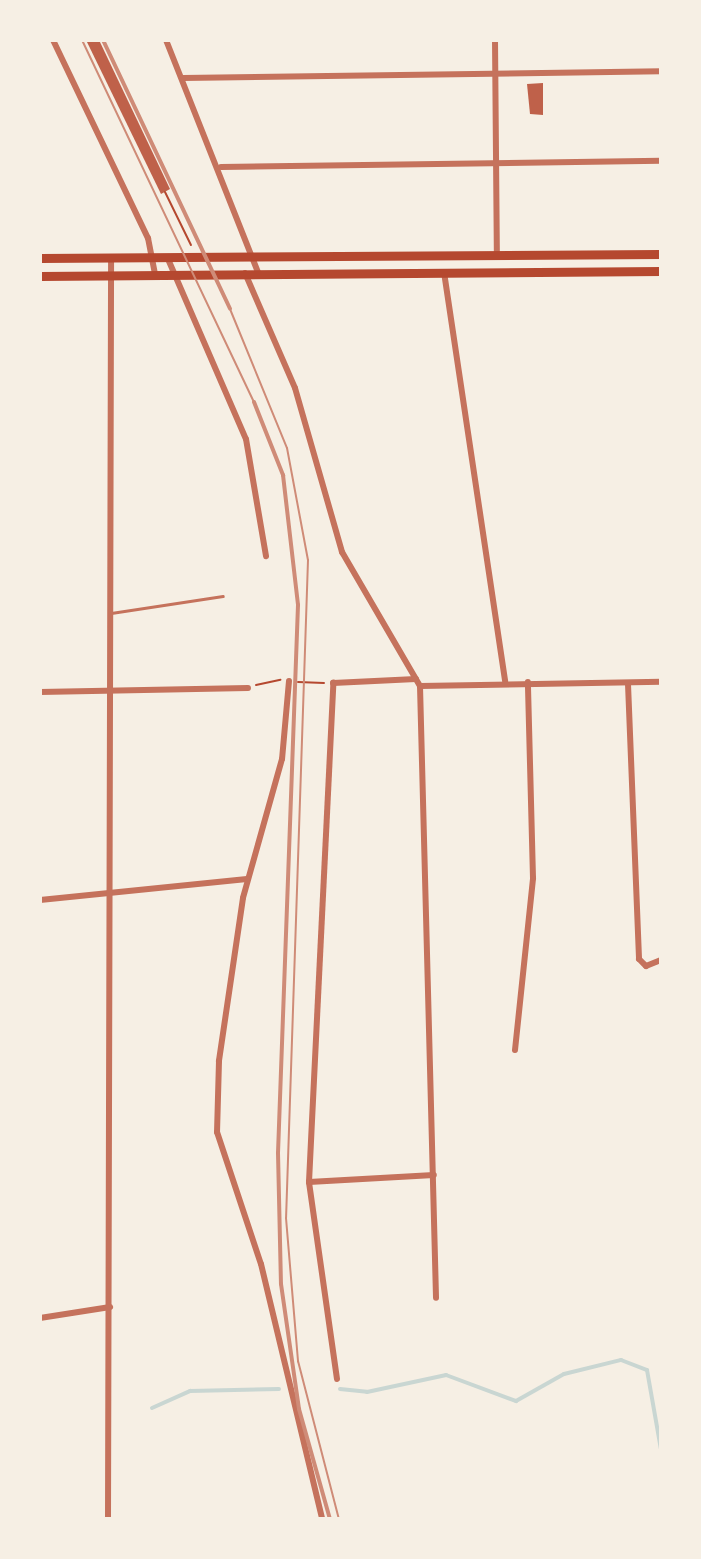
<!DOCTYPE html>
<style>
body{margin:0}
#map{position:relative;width:701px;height:1559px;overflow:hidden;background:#f6efe4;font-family:"Libre Baskerville",serif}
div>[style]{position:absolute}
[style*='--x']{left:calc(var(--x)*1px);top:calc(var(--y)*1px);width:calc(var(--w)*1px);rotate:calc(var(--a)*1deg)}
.stream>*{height:4px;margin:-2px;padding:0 2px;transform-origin:2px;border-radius:2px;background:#c9d6d2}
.building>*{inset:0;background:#bf614a}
.path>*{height:2px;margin:-1px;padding:0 1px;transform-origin:1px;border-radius:1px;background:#b5482f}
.service>*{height:3px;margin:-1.5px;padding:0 1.5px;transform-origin:1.5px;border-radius:1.5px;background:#c5725c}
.minor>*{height:6px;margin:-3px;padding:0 3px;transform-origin:3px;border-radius:3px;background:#c5725c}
.primary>*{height:9px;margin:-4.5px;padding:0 4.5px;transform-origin:4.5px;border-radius:4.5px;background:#b5482f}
.tram>*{height:2px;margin:-1px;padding:0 1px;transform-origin:1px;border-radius:1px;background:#cf8b77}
.rail>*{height:4px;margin:-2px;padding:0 2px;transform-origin:2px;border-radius:2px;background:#cf8b77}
span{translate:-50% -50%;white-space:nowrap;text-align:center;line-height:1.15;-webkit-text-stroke:6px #f6efe4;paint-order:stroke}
.frame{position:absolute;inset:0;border:42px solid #f6efe4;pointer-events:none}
</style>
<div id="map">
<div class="stream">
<i style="--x:340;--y:1389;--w:27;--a:6"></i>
<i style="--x:367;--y:1392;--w:81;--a:-12.1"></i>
<i style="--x:446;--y:1375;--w:75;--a:20.4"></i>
<i style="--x:516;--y:1401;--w:55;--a:-29.4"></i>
<i style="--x:564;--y:1374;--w:59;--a:-13.8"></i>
<i style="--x:621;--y:1360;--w:28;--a:21"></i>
<i style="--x:647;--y:1370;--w:80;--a:80"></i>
<i style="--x:152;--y:1408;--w:42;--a:-24.1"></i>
<i style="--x:190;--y:1391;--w:89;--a:-1.3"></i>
</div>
<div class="building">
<i style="clip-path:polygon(86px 40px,99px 40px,170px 189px,161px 194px)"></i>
<i style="clip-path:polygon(543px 83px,543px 115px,530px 114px,527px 84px)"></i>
</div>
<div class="path">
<i style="--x:165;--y:192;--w:59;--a:63.9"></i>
<i style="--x:298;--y:682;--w:26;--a:2"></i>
<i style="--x:256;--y:685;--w:25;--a:-12"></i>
</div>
<div class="service">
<i style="--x:111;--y:613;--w:113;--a:-8.6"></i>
</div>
<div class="minor">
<i style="--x:53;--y:40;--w:220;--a:64.4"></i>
<i style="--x:148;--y:238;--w:37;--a:79"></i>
<i style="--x:166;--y:40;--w:250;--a:68.4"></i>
<i style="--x:495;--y:40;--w:213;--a:89.5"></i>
<i style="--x:183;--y:78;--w:478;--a:-0.8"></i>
<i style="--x:221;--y:167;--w:440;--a:-0.8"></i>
<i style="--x:168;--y:259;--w:196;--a:66.6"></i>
<i style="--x:246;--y:439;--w:119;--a:80.3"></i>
<i style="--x:444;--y:272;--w:414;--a:81.5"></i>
<i style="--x:245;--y:273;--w:125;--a:66.5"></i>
<i style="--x:295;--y:388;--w:171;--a:74"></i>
<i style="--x:342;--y:552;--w:155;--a:59.8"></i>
<i style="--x:420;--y:686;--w:612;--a:88.5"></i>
<i style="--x:289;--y:681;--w:78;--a:95.1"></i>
<i style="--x:282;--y:759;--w:144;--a:105.7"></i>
<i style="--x:243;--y:898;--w:165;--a:98.4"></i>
<i style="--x:219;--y:1061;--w:71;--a:91.6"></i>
<i style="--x:217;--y:1132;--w:139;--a:71.6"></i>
<i style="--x:261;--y:1264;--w:262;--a:76.5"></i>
<i style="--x:628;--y:684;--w:275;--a:87.7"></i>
<i style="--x:639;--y:959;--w:10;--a:45"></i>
<i style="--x:646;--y:966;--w:16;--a:-22"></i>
<i style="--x:420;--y:686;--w:241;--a:-1"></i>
<i style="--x:40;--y:692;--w:208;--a:-1.1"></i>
<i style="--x:40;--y:900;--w:208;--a:-5.8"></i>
<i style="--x:515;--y:1050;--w:173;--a:-84"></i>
<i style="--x:533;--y:878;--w:196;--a:-91.5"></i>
<i style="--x:309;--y:1182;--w:125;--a:-3.2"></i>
<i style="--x:40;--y:1318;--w:71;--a:-8.9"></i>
<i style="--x:337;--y:1379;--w:199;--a:-98.1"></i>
<i style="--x:309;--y:1182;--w:500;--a:-87.2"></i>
<i style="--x:333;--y:683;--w:83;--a:-2.8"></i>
<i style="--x:108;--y:1519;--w:1262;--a:-89.86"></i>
</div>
<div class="primary">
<i style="--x:40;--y:258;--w:621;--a:-0.37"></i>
<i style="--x:40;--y:276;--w:621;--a:-0.46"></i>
</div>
<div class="tram">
<i style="--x:82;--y:40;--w:401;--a:64.6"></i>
<i style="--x:230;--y:309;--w:150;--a:67.7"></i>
<i style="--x:287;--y:448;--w:114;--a:79.4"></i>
<i style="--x:308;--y:560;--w:658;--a:91.91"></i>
<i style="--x:286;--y:1218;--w:144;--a:85.2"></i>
<i style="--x:298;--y:1361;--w:163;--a:75.5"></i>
</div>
<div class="rail">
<i style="--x:103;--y:40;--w:297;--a:64.7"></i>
<i style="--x:254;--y:402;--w:79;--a:68.3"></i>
<i style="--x:283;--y:475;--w:131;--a:83.4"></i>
<i style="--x:298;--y:605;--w:548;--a:92.09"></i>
<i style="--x:278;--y:1153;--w:131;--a:88.7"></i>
<i style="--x:281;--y:1284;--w:126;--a:81.8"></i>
<i style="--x:299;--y:1409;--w:114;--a:74.3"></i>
</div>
<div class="frame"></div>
</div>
